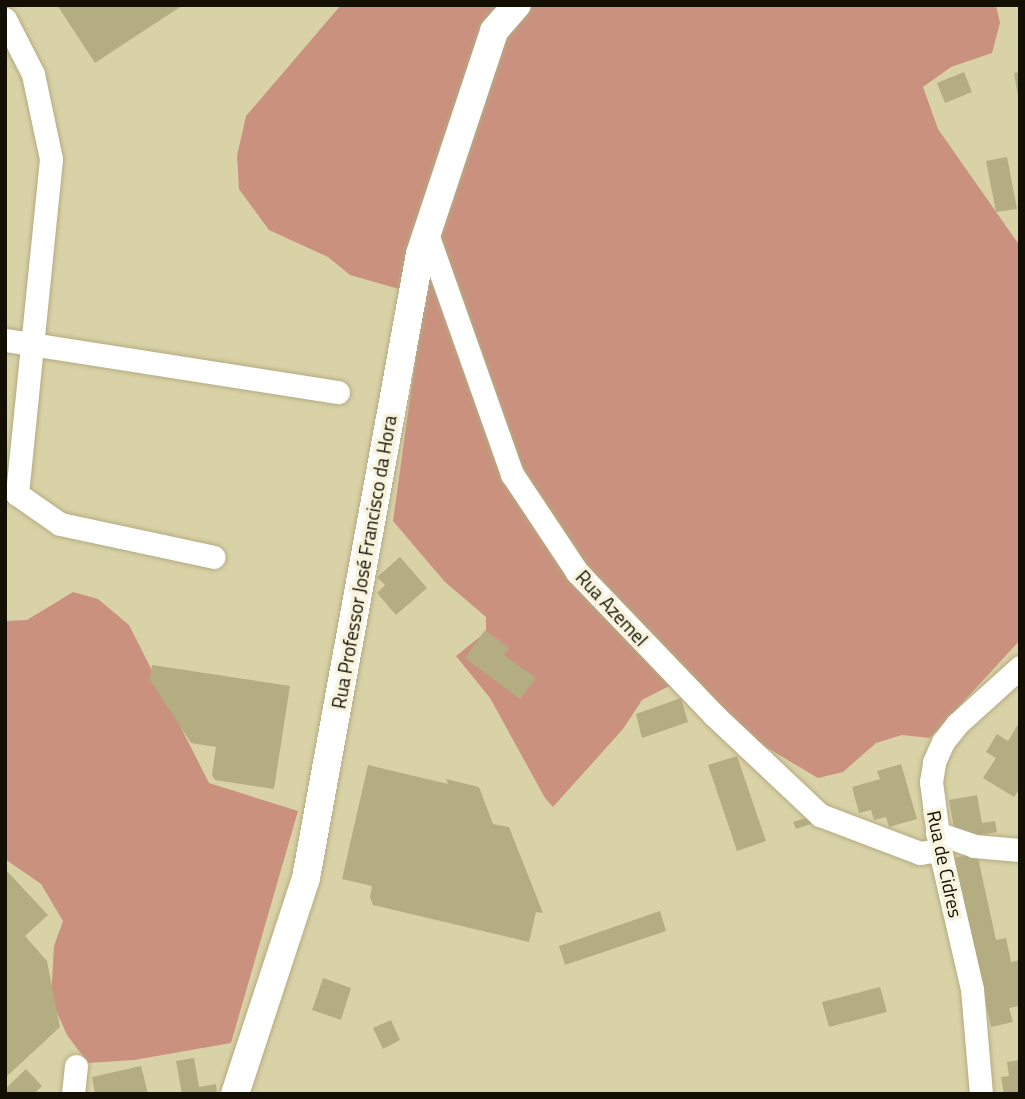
<!DOCTYPE html>
<meta charset="utf-8">
<style>
body{margin:0}
#map{position:relative;width:1025px;height:1099px;overflow:hidden;background:#dad2a7;font-family:"Titillium Web",sans-serif}
div>[style]{position:absolute}
[style*='--x']{left:calc(var(--x)*1px);top:calc(var(--y)*1px);width:calc(var(--w)*1px);rotate:calc(var(--a)*1deg)}
.green>*{inset:0;background:#ca917e}
.building>*{inset:0;background:#b5ad82}
.roads{filter:drop-shadow(0 0 2px #b3ab81) drop-shadow(0 0 2px #b3ab81)}
.minor>*{height:23px;margin:-11.5px;padding:0 11.5px;transform-origin:11.5px;border-radius:11.5px;background:#fff}
.major>*{height:28px;margin:-14px;padding:0 14px;transform-origin:14px;border-radius:14px;background:#fff}
span{translate:-50% -50%;white-space:nowrap;text-align:center;line-height:1.15;-webkit-text-stroke:7px #f7f3dd;paint-order:stroke}
.street-label{font-size:19px;color:#130f02}
.frame{position:absolute;inset:0;border:7px solid #130f02;pointer-events:none}
</style>
<div id="map">
<div class="green">
<i style="clip-path:polygon(341px 5px,996px 5px,1000px 23px,992px 53px,951px 67px,923px 87px,938px 129px,1020px 246px,1020px 640px,930px 738px,902px 735px,876px 743px,843px 772px,818px 778px,759px 743px,673px 684px,642px 700px,623px 729px,553px 807px,545px 798px,490px 698px,456px 656px,486px 632px,486px 617px,445px 582px,393px 521px,416px 355px,399px 289px,350px 275px,328px 257px,269px 230px,239px 189px,237px 156px,246px 116px)"></i>
<i style="clip-path:polygon(73px 592px,98px 599px,129px 625px,209px 783px,298px 811px,231px 1043px,134px 1060px,88px 1063px,67px 1035px,51px 999px,54px 946px,63px 921px,41px 884px,5px 859px,5px 621px,27px 620px)"></i>
</div>
<div class="building">
<i style="clip-path:polygon(57px 5px,183px 5px,95px 63px)"></i>
<i style="clip-path:polygon(964px 72px,972px 92px,945px 103px,937px 83px)"></i>
<i style="clip-path:polygon(1020px 72px,1020px 96px,1018px 96px,1014px 73px)"></i>
<i style="clip-path:polygon(1007px 157px,1017px 209px,996px 212px,986px 161px)"></i>
<i style="clip-path:polygon(400px 557px,427px 588px,396px 615px,377px 593px,385px 585px,377px 577px)"></i>
<i style="clip-path:polygon(485px 630px,509px 648px,504px 655px,536px 678px,520px 699px,465px 658px)"></i>
<i style="clip-path:polygon(152px 665px,290px 686px,274px 789px,215px 780px,212px 775px,216px 747px,191px 743px,150px 680px)"></i>
<i style="clip-path:polygon(681px 698px,688px 722px,642px 738px,636px 714px)"></i>
<i style="clip-path:polygon(1020px 721px,1020px 788px,1014px 797px,983px 778px,996px 758px,986px 752px,997px 734px,1008px 741px)"></i>
<i style="clip-path:polygon(737px 756px,766px 841px,737px 851px,708px 765px)"></i>
<i style="clip-path:polygon(901px 764px,917px 819px,889px 827px,886px 817px,874px 820px,871px 810px,859px 813px,852px 787px,880px 779px,877px 771px)"></i>
<i style="clip-path:polygon(368px 765px,448px 784px,446px 779px,479px 787px,493px 824px,509px 827px,543px 913px,536px 912px,529px 942px,373px 905px,370px 897px,372px 886px,342px 879px)"></i>
<i style="clip-path:polygon(977px 795px,982px 823px,995px 821px,997px 832px,956px 839px,949px 800px)"></i>
<i style="clip-path:polygon(809px 817px,811px 824px,796px 829px,793px 822px)"></i>
<i style="clip-path:polygon(977px 853px,996px 940px,1006px 938px,1011px 962px,1020px 960px,1020px 1006px,1009px 1008px,1013px 1022px,991px 1027px,954px 858px)"></i>
<i style="clip-path:polygon(5px 869px,48px 915px,25px 936px,47px 961px,60px 1027px,5px 1078px)"></i>
<i style="clip-path:polygon(660px 911px,666px 931px,565px 965px,559px 946px)"></i>
<i style="clip-path:polygon(323px 978px,351px 988px,341px 1020px,312px 1010px)"></i>
<i style="clip-path:polygon(880px 987px,887px 1012px,829px 1027px,822px 1002px)"></i>
<i style="clip-path:polygon(391px 1020px,400px 1040px,383px 1049px,373px 1028px)"></i>
<i style="clip-path:polygon(194px 1058px,199px 1087px,216px 1084px,217px 1094px,182px 1094px,176px 1061px)"></i>
<i style="clip-path:polygon(1020px 1060px,1020px 1094px,1004px 1094px,1001px 1077px,1009px 1076px,1007px 1062px)"></i>
<i style="clip-path:polygon(141px 1066px,148px 1094px,95px 1094px,92px 1077px)"></i>
<i style="clip-path:polygon(26px 1069px,42px 1086px,34px 1094px,5px 1094px,5px 1089px)"></i>
</div>
<div class="roads">
<div class="minor">
<i style="--x:5;--y:19;--w:62;--a:63"></i>
<i style="--x:33;--y:74;--w:87;--a:78"></i>
<i style="--x:51;--y:159;--w:337;--a:95.8"></i>
<i style="--x:17;--y:494;--w:52;--a:34.9"></i>
<i style="--x:60;--y:524;--w:157;--a:12.1"></i>
<i style="--x:427;--y:234;--w:255;--a:70.5"></i>
<i style="--x:512;--y:474;--w:118;--a:56.4"></i>
<i style="--x:577;--y:572;--w:198;--a:46.2"></i>
<i style="--x:714;--y:715;--w:146;--a:43.3"></i>
<i style="--x:820;--y:815;--w:107;--a:20.8"></i>
<i style="--x:920;--y:853;--w:20;--a:-9"></i>
<i style="--x:5;--y:340;--w:337;--a:8.9"></i>
<i style="--x:937;--y:833;--w:39;--a:19"></i>
<i style="--x:974;--y:846;--w:46;--a:5"></i>
<i style="--x:73;--y:1094;--w:28;--a:-84"></i>
<i style="--x:981;--y:1094;--w:105;--a:-94.9"></i>
<i style="--x:972;--y:989;--w:143;--a:-103"></i>
<i style="--x:940;--y:850;--w:69;--a:-97.5"></i>
<i style="--x:931;--y:782;--w:20;--a:-81"></i>
<i style="--x:934;--y:762;--w:22;--a:-66"></i>
<i style="--x:943;--y:742;--w:23;--a:-52"></i>
<i style="--x:957;--y:724;--w:85;--a:-42.1"></i>
</div>
<div class="major">
<i style="--x:235;--y:1094;--w:227;--a:-71.8"></i>
<i style="--x:306;--y:878;--w:634;--a:-79.65"></i>
<i style="--x:420;--y:254;--w:235;--a:-71.6"></i>
<i style="--x:494;--y:31;--w:35;--a:-49"></i>
</div>
</div>
<div class="street-label">
<span style="left:364px;top:562px;rotate:-80deg">Rua Professor José Francisco da Hora</span>
<span style="left:612px;top:608px;rotate:47deg">Rua Azemel</span>
<span style="left:945px;top:864px;rotate:78deg">Rua de Cidres</span>
</div>
<div class="frame"></div>
</div>
